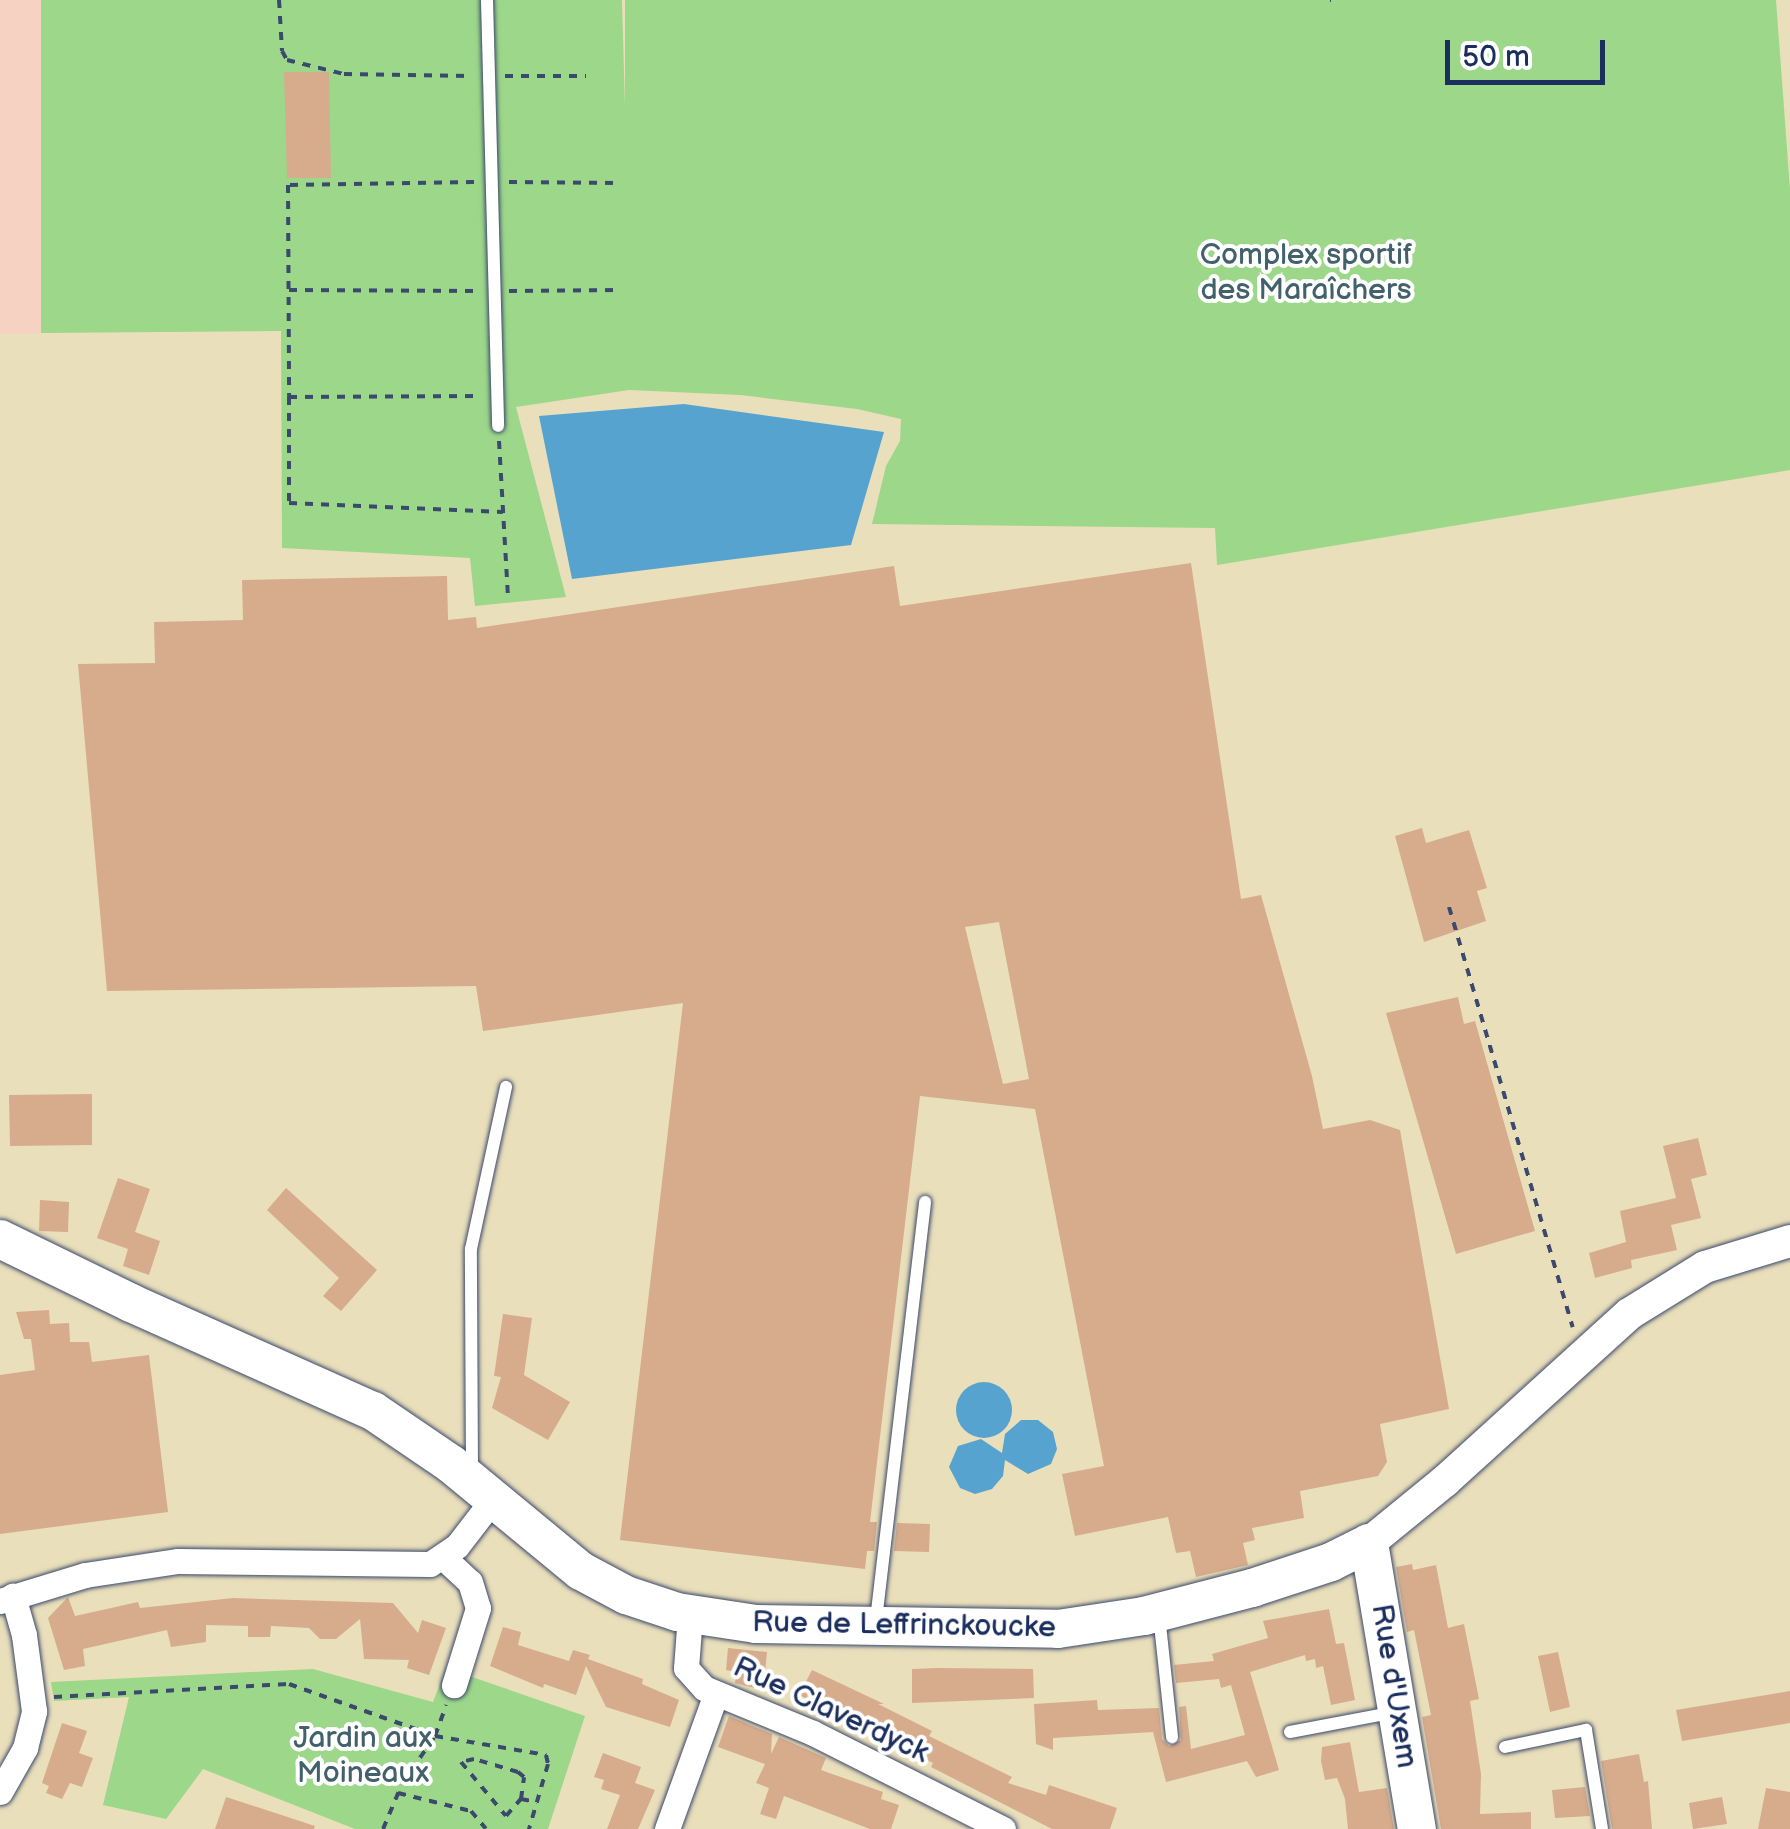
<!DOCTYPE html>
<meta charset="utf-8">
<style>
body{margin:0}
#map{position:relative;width:1790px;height:1829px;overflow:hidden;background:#eadfbb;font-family:"Balsamiq Sans",sans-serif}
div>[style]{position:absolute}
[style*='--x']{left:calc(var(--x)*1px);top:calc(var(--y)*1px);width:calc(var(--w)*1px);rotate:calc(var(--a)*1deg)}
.built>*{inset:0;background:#f6d2c3}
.green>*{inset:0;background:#9dd78a}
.water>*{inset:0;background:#57a3d0}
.round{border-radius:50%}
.building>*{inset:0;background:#d6ac8d}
.path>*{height:4px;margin-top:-2px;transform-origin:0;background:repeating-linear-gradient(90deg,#3a496c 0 8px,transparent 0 16px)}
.roads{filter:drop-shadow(0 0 2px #3a496c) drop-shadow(0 0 2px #3a496c)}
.service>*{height:12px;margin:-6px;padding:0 6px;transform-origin:6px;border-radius:6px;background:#fff}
.minor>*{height:25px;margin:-12.5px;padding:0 12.5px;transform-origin:12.5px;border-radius:12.5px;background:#fff}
.tertiary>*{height:32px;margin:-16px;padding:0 16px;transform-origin:16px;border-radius:16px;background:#fff}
.secondary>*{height:38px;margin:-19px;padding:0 19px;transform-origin:19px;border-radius:19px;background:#fff}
span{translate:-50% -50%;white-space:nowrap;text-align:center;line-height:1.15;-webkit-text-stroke:8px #fff;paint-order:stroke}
.park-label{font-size:30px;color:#42616b}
.street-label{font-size:30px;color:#1b2f5e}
.scale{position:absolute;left:1445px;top:40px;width:160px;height:45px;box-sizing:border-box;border:5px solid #1b2f5e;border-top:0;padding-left:12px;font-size:30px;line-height:35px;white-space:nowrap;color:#1b2f5e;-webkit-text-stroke:8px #fff;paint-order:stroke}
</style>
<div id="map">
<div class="built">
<i style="clip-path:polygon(0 0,41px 0,41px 333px,0 334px)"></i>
</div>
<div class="green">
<i style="clip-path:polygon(41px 0,622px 0,625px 108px,625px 0,1776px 0,1790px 189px,1790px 470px,1217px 565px,1215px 528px,872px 524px,886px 466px,900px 441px,901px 419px,857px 409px,740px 395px,629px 390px,516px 407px,566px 597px,475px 606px,470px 558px,282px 548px,281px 331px,41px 333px)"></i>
<i style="clip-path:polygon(446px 1668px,585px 1716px,548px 1829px,355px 1829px,203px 1769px,166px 1819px,103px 1805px,129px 1697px,54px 1701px,51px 1682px,313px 1669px,433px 1702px)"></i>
</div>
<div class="water">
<i style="clip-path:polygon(684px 404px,884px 432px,851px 545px,572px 579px,539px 416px)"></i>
<i class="round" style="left:956px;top:1382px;width:56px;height:56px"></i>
<i style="clip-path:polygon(1021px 1420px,1038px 1420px,1053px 1432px,1057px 1449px,1051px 1464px,1028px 1474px,1005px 1460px,1003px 1476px,992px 1489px,975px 1494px,960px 1488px,949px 1467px,958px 1446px,981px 1439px,1002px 1453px,1005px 1434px)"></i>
</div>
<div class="building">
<i style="clip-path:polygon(284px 72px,329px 72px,331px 178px,287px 178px)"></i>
<i style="clip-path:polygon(evenodd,1191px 563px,1241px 899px,1261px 895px,1312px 1076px,1323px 1129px,1370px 1120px,1400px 1130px,1449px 1409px,1380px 1424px,1387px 1462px,1378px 1476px,1300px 1491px,1304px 1518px,1252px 1528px,1255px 1540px,1243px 1543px,1248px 1565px,1196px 1577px,1190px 1551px,1176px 1553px,1168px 1517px,1075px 1536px,1062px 1474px,1104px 1466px,1035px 1109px,920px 1096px,870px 1522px,877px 1522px,874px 1551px,867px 1551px,865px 1569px,620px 1540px,683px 1003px,483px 1031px,476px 986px,107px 991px,78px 664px,155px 663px,154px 622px,243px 620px,242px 580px,447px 576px,448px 620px,476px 617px,477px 628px,894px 566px,900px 606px,1191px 563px,999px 922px,1029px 1079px,1003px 1084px,965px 927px,999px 922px)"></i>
<i style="clip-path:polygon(1422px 828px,1426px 843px,1469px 830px,1487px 888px,1477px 891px,1486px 921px,1424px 942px,1395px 836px)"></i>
<i style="clip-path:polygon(1458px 997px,1464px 1024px,1475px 1021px,1535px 1231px,1456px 1254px,1386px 1013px)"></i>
<i style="clip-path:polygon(92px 1094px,92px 1145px,10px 1146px,9px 1095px)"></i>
<i style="clip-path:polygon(1698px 1138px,1707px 1175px,1691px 1179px,1701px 1218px,1671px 1225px,1677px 1250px,1631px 1260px,1632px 1268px,1595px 1278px,1589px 1253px,1626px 1242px,1620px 1211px,1676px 1198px,1663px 1146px)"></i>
<i style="clip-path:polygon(118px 1178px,150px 1189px,135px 1232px,160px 1241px,149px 1275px,123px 1266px,128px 1249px,97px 1238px)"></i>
<i style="clip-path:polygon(286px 1188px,377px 1270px,341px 1311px,323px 1296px,339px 1278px,267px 1210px)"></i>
<i style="clip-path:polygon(40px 1200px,69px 1202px,68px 1232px,39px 1231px)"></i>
<i style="clip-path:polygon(49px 1310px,50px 1324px,69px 1323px,70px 1342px,89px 1342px,92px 1362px,149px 1355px,168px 1512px,0 1534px,0 1375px,35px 1370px,31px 1339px,24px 1339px,16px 1312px)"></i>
<i style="clip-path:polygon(503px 1314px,532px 1318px,524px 1375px,570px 1402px,548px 1440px,492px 1408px,501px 1377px,494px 1376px)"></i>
<i style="clip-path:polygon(897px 1523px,930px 1524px,929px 1552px,894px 1551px)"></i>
<i style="clip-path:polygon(1412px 1564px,1413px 1570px,1436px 1565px,1448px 1628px,1464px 1624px,1479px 1699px,1470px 1701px,1481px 1774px,1480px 1814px,1531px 1812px,1531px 1829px,1441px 1829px,1422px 1717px,1431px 1715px,1414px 1630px,1407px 1632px,1396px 1567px)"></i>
<i style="clip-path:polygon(68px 1597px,75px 1616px,138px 1602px,140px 1608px,233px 1598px,393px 1603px,418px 1633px,422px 1620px,446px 1628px,429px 1675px,407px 1668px,409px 1660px,364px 1659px,360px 1619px,336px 1639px,320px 1639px,309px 1628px,271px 1626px,270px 1637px,248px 1637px,248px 1626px,206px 1625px,206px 1642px,171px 1647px,167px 1630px,83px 1649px,85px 1666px,64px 1670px,48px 1618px)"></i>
<i style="clip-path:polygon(1329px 1609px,1336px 1644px,1344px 1643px,1355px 1700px,1331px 1705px,1323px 1666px,1316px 1668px,1315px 1659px,1306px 1661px,1305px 1655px,1250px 1672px,1279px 1770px,1256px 1777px,1247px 1761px,1166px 1782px,1153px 1732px,1053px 1738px,1053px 1750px,1036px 1744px,1034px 1704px,1097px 1700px,1098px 1710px,1159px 1708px,1162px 1739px,1169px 1746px,1181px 1740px,1179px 1707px,1186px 1706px,1191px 1749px,1245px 1735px,1231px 1685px,1221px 1688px,1219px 1679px,1176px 1683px,1174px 1665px,1214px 1661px,1212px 1654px,1268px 1638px,1263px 1621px)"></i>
<i style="clip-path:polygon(503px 1627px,521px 1632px,518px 1645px,569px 1661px,573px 1650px,590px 1655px,588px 1659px,643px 1679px,642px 1684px,679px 1700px,670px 1727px,606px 1707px,586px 1666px,576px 1695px,544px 1684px,543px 1688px,490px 1666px)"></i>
<i style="clip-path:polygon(728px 1648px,767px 1652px,765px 1674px,755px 1674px,754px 1688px,735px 1683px,736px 1672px,726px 1670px)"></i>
<i style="clip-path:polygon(1558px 1652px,1570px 1707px,1550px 1712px,1538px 1656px)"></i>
<i style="clip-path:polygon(937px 1668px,1033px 1669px,1034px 1698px,912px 1703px,912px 1669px)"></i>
<i style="clip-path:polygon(812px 1670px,884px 1704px,878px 1704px,932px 1731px,929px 1736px,1012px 1777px,1008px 1783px,1046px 1795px,1049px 1785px,1117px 1808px,1110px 1829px,1052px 1829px,931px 1767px,933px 1763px,885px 1739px,887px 1736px,799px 1695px)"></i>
<i style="clip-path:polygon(1790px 1691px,1790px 1723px,1682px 1741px,1676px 1710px)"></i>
<i style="clip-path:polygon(729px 1716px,772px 1734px,771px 1754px,779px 1737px,826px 1758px,821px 1770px,883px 1792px,881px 1799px,899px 1805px,891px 1829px,870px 1829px,784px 1796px,776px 1819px,760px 1814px,769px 1788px,756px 1783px,765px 1764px,718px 1747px)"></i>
<i style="clip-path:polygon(62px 1723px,87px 1731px,79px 1753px,93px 1758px,82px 1787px,70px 1783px,62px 1799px,46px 1793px,49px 1786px,42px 1783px)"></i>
<i style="clip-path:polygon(1350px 1742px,1359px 1792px,1387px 1788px,1394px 1829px,1348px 1829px,1345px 1799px,1337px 1778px,1325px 1780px,1321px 1761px,1322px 1747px)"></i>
<i style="clip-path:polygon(603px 1753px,641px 1767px,635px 1783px,655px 1790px,638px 1829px,607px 1829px,620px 1795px,601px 1789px,604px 1780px,594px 1777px)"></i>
<i style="clip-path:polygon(1639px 1754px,1644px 1782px,1648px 1781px,1652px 1829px,1612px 1829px,1601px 1761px)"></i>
<i style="clip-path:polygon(1585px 1787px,1590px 1816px,1555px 1818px,1552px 1790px)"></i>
<i style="clip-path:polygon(1766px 1788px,1790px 1792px,1790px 1829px,1758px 1829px)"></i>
<i style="clip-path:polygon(226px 1797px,315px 1826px,314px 1829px,215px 1829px)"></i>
<i style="clip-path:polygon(1722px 1797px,1727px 1824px,1693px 1829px,1689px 1803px)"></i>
</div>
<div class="path">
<i style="--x:279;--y:0;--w:51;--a:86.6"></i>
<i style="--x:282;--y:51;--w:10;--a:61"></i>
<i style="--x:287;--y:60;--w:59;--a:13.8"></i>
<i style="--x:344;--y:74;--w:127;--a:0.9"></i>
<i style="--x:1330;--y:0;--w:1;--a:0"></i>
<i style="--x:505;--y:76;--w:81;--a:0"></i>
<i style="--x:474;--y:182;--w:186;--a:179.1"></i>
<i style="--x:288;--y:185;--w:212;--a:89.7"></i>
<i style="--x:289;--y:397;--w:192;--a:-0.3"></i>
<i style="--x:509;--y:182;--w:110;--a:0.5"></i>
<i style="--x:289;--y:290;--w:191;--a:0.3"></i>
<i style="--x:509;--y:291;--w:111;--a:-0.5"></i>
<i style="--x:289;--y:397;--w:106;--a:90"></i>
<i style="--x:289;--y:503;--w:214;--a:2.4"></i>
<i style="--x:499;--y:441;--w:155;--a:86.7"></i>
<i style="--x:1449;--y:907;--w:438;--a:73.6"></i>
<i style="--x:54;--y:1697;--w:235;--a:-3.2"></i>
<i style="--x:289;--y:1684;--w:155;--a:19.6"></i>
<i style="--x:435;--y:1736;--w:113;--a:9.7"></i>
<i style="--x:546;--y:1755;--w:9;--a:77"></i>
<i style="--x:548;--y:1764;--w:68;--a:106.3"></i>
<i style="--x:398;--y:1793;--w:75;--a:13.9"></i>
<i style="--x:471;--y:1811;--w:23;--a:50"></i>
<i style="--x:521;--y:1799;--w:22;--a:-82"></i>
<i style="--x:524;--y:1777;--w:8;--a:-140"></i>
<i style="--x:518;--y:1772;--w:46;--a:-163.5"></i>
<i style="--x:474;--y:1759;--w:13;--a:167"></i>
<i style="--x:461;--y:1762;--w:70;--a:50.2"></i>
<i style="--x:506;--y:1816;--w:23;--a:-49"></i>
<i style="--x:521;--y:1799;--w:16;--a:11"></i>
<i style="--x:383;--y:1829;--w:49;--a:-67.1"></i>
<i style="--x:402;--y:1784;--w:58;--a:-55.5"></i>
<i style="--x:435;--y:1736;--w:33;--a:-70"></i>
</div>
<div class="roads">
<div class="service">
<i style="--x:487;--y:0;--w:426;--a:88.5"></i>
<i style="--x:472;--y:1470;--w:221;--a:-90.3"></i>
<i style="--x:471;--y:1249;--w:166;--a:-77.8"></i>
<i style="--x:1159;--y:1615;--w:123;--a:83.9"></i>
<i style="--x:876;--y:1620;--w:421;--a:-83.3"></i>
<i style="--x:1290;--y:1732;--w:108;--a:-10.7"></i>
<i style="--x:1505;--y:1747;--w:83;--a:-11.9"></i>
<i style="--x:1586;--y:1730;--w:100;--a:80.8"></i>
</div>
<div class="minor">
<i style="--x:444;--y:1558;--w:35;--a:43"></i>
<i style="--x:470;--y:1582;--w:27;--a:73"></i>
<i style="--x:478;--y:1608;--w:81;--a:107.3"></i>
<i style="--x:0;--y:1601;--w:89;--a:-17"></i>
<i style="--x:85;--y:1575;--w:94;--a:-8.6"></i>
<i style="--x:178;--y:1561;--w:252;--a:0.7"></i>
<i style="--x:430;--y:1564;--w:32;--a:-34"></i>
<i style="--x:457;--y:1546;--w:59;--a:-52.5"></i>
<i style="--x:690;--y:1615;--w:53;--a:94.3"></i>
<i style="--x:686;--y:1668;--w:27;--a:48"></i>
<i style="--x:704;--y:1688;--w:118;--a:22.4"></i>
<i style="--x:813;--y:1733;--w:213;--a:26.8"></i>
<i style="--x:0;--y:1792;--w:51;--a:-60.4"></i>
<i style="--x:25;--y:1748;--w:38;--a:-76"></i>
<i style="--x:34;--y:1711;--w:77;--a:-97.5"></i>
<i style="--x:24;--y:1635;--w:41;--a:-105.8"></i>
<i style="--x:667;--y:1829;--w:144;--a:-70.1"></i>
</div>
<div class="tertiary">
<i style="--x:1369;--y:1543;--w:98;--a:-39.2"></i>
<i style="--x:1445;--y:1481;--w:248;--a:-42.2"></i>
<i style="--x:1629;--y:1314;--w:89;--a:-31.7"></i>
<i style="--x:1705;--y:1267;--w:89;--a:-17"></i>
</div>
<div class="secondary">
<i style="--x:0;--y:1239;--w:146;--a:26"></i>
<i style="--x:131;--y:1303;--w:265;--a:24.1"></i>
<i style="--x:373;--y:1411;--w:94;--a:34.2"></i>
<i style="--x:451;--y:1464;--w:168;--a:39.5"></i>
<i style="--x:581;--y:1571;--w:51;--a:28.1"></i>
<i style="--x:626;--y:1595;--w:54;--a:18.4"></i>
<i style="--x:677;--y:1612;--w:80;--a:8.6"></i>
<i style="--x:756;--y:1624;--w:302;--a:0.9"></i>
<i style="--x:1058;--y:1629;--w:87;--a:-8.6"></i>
<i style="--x:1144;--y:1616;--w:112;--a:-14.5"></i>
<i style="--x:1252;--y:1588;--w:83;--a:-18.2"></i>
<i style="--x:1331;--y:1562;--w:42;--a:-26.6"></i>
<i style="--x:1369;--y:1543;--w:290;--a:80.5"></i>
</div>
</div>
<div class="park-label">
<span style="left:1306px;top:272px">Complex sportif<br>des Maraîchers</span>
<span style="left:363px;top:1755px">Jardin aux<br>Moineaux</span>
</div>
<div class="street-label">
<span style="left:904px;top:1625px;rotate:1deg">Rue de Leffrinckoucke</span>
<span style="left:1394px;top:1686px;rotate:81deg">Rue d'Uxem</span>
<span style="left:831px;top:1710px;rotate:25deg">Rue Claverdyck</span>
</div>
<div class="scale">50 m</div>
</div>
